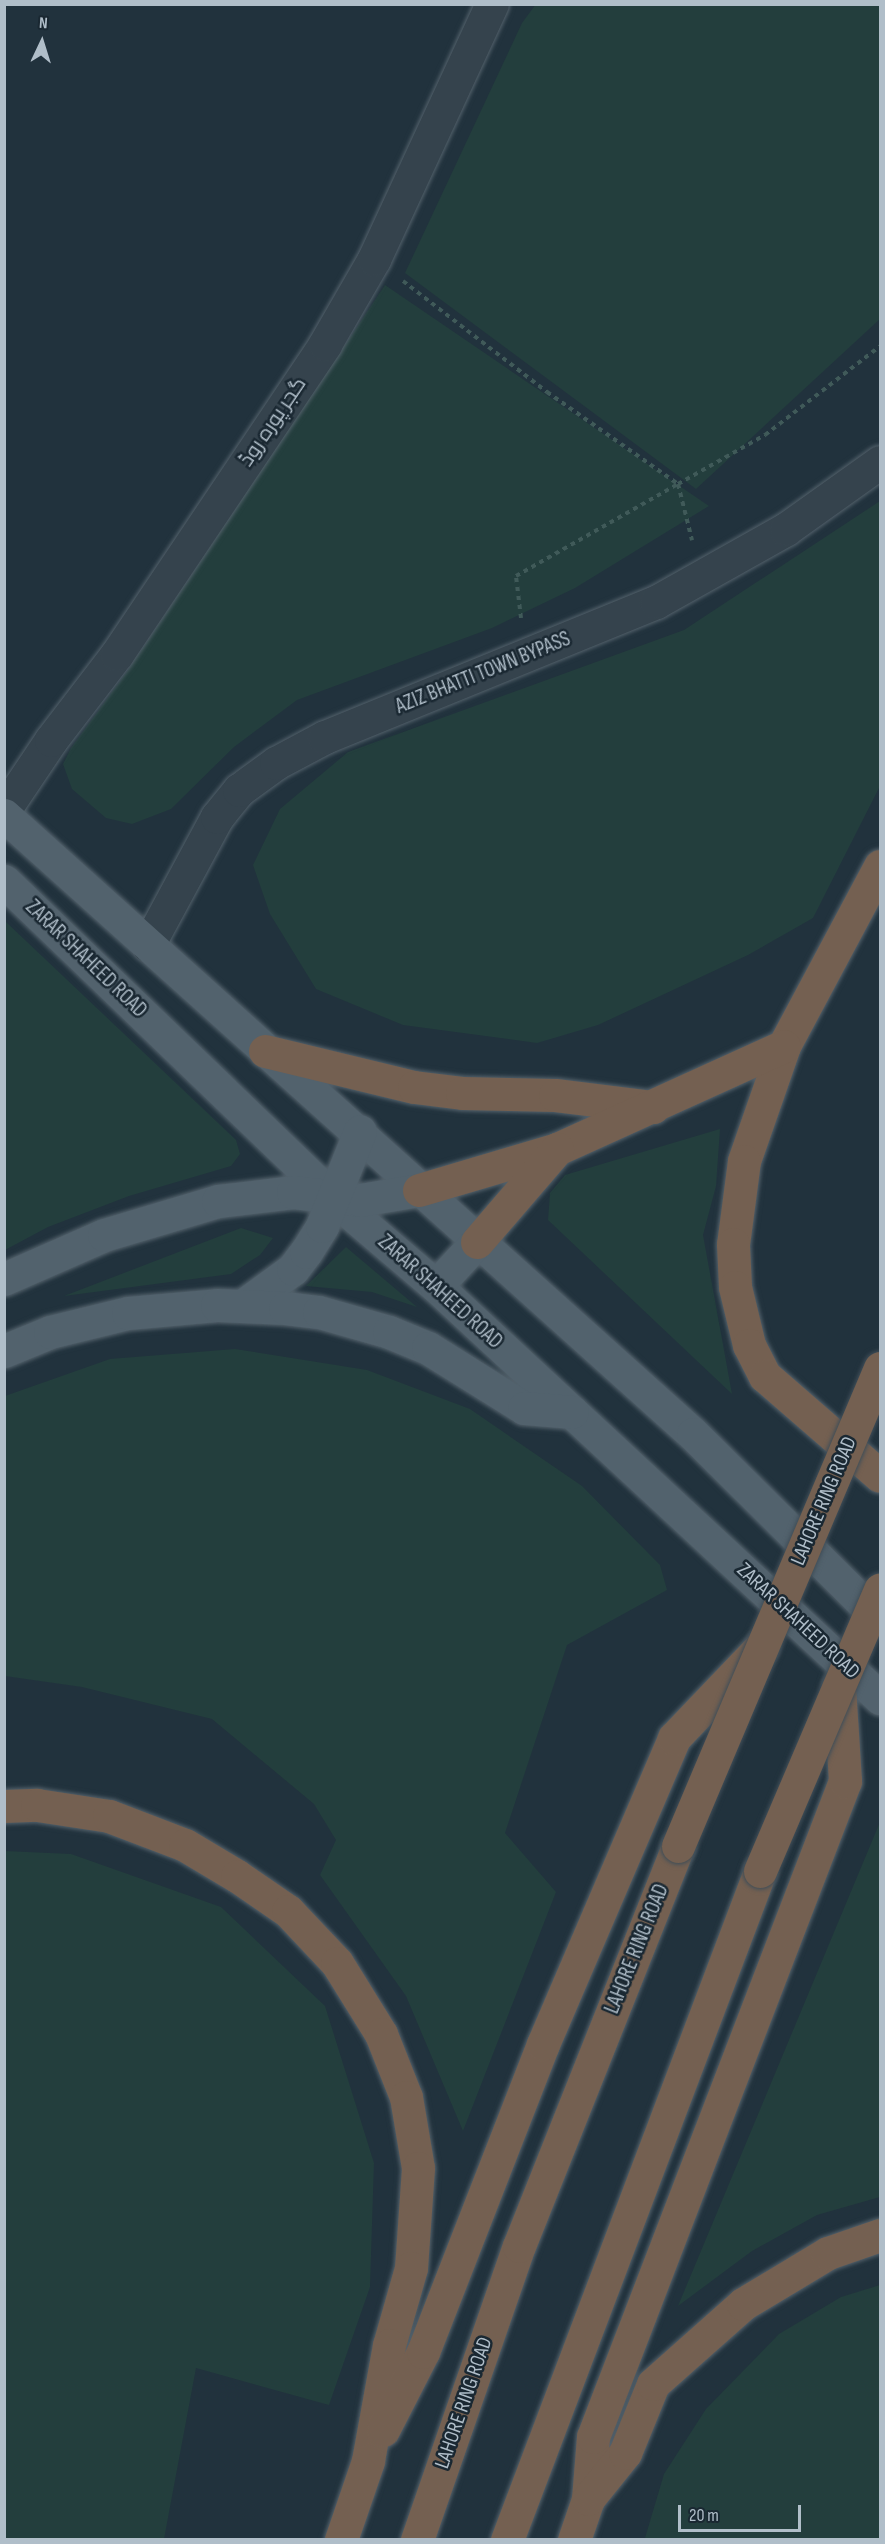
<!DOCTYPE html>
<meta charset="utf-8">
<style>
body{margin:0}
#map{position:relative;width:885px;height:2544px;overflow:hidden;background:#21323d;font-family:"Sofia Sans Condensed",Cairo,sans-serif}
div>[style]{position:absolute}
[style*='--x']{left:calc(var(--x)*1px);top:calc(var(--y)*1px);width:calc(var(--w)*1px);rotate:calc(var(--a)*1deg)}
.green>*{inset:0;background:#233e3d}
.path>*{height:4px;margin-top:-2px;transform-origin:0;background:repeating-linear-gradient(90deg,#405a59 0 4.5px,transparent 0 9px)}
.roads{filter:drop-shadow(0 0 2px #53616b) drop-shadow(0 0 2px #53616b)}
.tertiary>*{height:33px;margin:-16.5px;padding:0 16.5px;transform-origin:16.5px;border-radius:16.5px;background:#35434d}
.primary>*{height:33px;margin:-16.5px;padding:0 16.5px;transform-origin:16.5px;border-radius:16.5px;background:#52626d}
.motorway>*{height:33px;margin:-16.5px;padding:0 16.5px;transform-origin:16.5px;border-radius:16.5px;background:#746051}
.bridges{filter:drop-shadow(0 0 2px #404e58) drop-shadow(0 0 2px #404e58)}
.motorway-bridge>*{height:33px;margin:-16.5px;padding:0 16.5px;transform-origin:16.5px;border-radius:16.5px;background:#746051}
span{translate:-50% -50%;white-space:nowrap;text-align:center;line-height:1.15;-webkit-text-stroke:5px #1a2832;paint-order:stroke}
.street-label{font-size:21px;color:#b0bec9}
.frame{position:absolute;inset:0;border:6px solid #b0bec9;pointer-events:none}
.north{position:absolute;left:12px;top:12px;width:60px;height:60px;-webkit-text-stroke:4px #1a2832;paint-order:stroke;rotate:4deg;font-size:16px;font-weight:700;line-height:24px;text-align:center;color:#b0bec9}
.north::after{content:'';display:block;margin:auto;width:21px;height:27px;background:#b0bec9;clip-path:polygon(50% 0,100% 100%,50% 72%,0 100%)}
.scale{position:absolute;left:678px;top:2505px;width:123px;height:27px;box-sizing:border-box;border:3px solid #b0bec9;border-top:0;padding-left:8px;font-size:18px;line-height:21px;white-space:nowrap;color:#b0bec9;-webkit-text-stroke:4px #1a2832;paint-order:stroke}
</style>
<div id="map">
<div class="green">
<i style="clip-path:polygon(536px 4px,880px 5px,880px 319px,696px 489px,405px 273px,522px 23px)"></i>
<i style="clip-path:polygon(385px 285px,709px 506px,575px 588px,492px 628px,297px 700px,234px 747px,171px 809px,132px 824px,106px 818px,72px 789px,63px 764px,71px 748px,128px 670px)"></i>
<i style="clip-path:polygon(880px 501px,880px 786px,813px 918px,748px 955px,598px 1025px,537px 1043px,403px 1025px,316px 989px,270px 914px,253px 865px,280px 809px,348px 752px,684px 630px)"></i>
<i style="clip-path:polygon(5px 921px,236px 1140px,240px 1154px,231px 1166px,129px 1196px,48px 1227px,5px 1250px)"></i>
<i style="clip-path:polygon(720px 1129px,716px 1186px,703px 1235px,732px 1394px,548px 1220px,550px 1193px,565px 1175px)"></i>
<i style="clip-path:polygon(241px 1228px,273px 1238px,260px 1255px,231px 1274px,64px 1296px)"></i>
<i style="clip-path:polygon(346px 1247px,417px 1307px,372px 1292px,306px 1286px)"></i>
<i style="clip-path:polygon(235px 1349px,367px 1370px,470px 1409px,582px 1486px,660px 1565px,667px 1590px,567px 1645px,505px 1833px,556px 1892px,463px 2131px,406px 1996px,320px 1875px,336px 1840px,314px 1804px,212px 1719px,82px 1687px,5px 1676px,5px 1396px,110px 1359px)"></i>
<i style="clip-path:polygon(880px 1822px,880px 2197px,817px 2215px,752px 2251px,678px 2306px)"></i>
<i style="clip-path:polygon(5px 1851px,71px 1854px,221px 1907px,325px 2006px,374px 2163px,370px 2287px,329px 2405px,196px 2368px,164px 2539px,5px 2539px)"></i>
<i style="clip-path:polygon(880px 2285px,880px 2539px,645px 2538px,664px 2474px,706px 2409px,779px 2334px,841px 2297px)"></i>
</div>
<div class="path">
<i style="--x:403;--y:281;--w:182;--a:37.6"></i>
<i style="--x:547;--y:392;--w:160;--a:35.1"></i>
<i style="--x:678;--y:484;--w:100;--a:-29.4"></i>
<i style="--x:765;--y:435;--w:145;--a:-37.7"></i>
<i style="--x:521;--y:618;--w:42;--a:-96.8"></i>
<i style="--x:516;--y:576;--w:186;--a:-29.6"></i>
<i style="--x:678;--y:484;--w:58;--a:76"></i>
</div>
<div class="roads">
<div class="tertiary">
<i style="--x:4;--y:810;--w:84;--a:-56.1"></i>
<i style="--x:51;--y:740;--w:108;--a:-52.5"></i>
<i style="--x:117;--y:654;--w:373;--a:-56.1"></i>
<i style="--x:325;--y:344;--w:98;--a:-60"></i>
<i style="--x:374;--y:259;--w:281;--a:-65.2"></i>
<i style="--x:148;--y:945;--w:145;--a:-61.7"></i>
<i style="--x:217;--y:817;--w:35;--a:-51"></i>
<i style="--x:239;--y:790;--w:46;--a:-36.1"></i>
<i style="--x:276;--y:763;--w:55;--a:-28"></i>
<i style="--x:325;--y:737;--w:357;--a:-22.2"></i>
<i style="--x:656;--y:602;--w:149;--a:-29.3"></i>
<i style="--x:786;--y:529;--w:115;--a:-35.5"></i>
</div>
<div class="primary">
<i style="--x:4;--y:815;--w:926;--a:41.94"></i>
<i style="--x:693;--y:1434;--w:264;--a:44.8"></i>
<i style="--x:4;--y:881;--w:458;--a:43.9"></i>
<i style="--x:334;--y:1199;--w:134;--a:40.5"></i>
<i style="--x:436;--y:1286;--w:606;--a:42.86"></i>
<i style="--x:4;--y:1279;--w:109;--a:-23.7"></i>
<i style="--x:104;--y:1235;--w:119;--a:-16.6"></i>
<i style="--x:218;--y:1201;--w:76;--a:-6.8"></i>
<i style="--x:293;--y:1192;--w:67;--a:6.8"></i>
<i style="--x:360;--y:1200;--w:60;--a:-9.6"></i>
<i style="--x:436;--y:1286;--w:60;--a:-47"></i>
<i style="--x:245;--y:1304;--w:59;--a:-36.1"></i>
<i style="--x:293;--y:1269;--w:21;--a:-53"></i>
<i style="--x:306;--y:1252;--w:31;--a:-58"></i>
<i style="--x:322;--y:1226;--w:102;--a:-68.2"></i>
<i style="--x:4;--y:1351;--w:50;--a:-22.4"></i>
<i style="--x:50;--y:1332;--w:80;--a:-13.7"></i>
<i style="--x:128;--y:1313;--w:89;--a:-5.1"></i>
<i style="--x:217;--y:1305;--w:68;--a:2.5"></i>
<i style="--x:285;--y:1308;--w:34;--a:7"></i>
<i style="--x:319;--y:1312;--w:73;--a:15.9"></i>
<i style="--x:389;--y:1332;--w:42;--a:22.3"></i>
<i style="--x:428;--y:1348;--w:113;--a:32"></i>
<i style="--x:524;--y:1408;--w:48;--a:4.8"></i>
</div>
<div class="motorway">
<i style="--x:880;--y:866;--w:204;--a:118.1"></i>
<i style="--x:784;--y:1046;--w:122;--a:109.2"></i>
<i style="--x:744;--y:1161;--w:84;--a:97.5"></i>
<i style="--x:733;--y:1244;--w:43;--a:87.3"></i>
<i style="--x:735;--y:1287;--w:60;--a:76.4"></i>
<i style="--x:749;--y:1345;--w:35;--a:63"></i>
<i style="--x:765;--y:1376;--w:152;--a:41"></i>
<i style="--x:265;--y:1051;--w:153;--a:13.6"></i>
<i style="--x:414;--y:1087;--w:48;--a:7.1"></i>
<i style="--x:462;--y:1093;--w:93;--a:1.2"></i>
<i style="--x:555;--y:1095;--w:99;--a:7"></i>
<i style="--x:419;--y:1190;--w:144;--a:-16.5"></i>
<i style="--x:557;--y:1149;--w:249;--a:-24.4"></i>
<i style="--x:477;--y:1242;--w:123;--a:-49.3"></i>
<i style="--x:4;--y:1806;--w:33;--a:-2"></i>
<i style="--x:37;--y:1805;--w:73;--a:8.7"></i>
<i style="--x:109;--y:1816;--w:81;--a:20.9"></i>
<i style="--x:185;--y:1845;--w:61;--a:30.8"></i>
<i style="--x:237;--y:1876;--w:62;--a:34.5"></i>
<i style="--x:288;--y:1911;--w:71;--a:46.7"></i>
<i style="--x:337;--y:1963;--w:84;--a:58.2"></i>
<i style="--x:381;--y:2034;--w:68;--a:68.4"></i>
<i style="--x:406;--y:2097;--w:72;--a:80.4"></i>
<i style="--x:418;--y:2168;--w:100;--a:94"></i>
<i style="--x:411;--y:2268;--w:80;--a:105.9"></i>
<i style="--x:389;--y:2345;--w:118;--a:100.3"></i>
<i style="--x:368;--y:2461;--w:83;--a:108.9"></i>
<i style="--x:383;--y:2430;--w:88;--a:-62.9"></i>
<i style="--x:423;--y:2352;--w:331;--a:-68.7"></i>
<i style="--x:543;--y:2044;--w:333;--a:-66.8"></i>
<i style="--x:674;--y:1738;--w:127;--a:-46.3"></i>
<i style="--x:588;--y:2499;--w:62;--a:-85.4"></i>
<i style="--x:593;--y:2437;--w:703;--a:-68.99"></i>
<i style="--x:845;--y:1781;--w:95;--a:-93.6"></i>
<i style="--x:417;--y:2540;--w:311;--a:-70.9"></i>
<i style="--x:519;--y:2246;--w:430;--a:-68.3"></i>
<i style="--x:507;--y:2540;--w:715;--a:-69.28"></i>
<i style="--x:574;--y:2540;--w:43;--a:-71.1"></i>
<i style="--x:588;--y:2499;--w:59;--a:-51.2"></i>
<i style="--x:625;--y:2453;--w:74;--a:-67.9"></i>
<i style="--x:653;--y:2384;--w:120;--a:-41.6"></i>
<i style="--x:743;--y:2304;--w:99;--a:-31"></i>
<i style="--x:828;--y:2253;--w:55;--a:-19.1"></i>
</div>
</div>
<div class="bridges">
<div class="motorway-bridge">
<i style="--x:678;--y:1846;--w:519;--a:-67.09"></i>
<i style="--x:760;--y:1871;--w:306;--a:-66.9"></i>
</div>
</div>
<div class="street-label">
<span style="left:273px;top:422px;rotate:-56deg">گجر پورہ روڈ</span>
<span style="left:483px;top:673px;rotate:-22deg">AZIZ BHATTI TOWN BYPASS</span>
<span style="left:86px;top:959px;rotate:44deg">ZARAR SHAHEED ROAD</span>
<span style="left:440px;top:1292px;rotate:42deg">ZARAR SHAHEED ROAD</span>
<span style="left:824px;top:1501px;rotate:-67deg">LAHORE RING ROAD</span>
<span style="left:798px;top:1621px;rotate:43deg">ZARAR SHAHEED ROAD</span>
<span style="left:637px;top:1949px;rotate:-68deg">LAHORE RING ROAD</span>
<span style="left:464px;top:2403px;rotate:-71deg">LAHORE RING ROAD</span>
</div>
<div class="frame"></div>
<div class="north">N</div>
<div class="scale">20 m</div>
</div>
